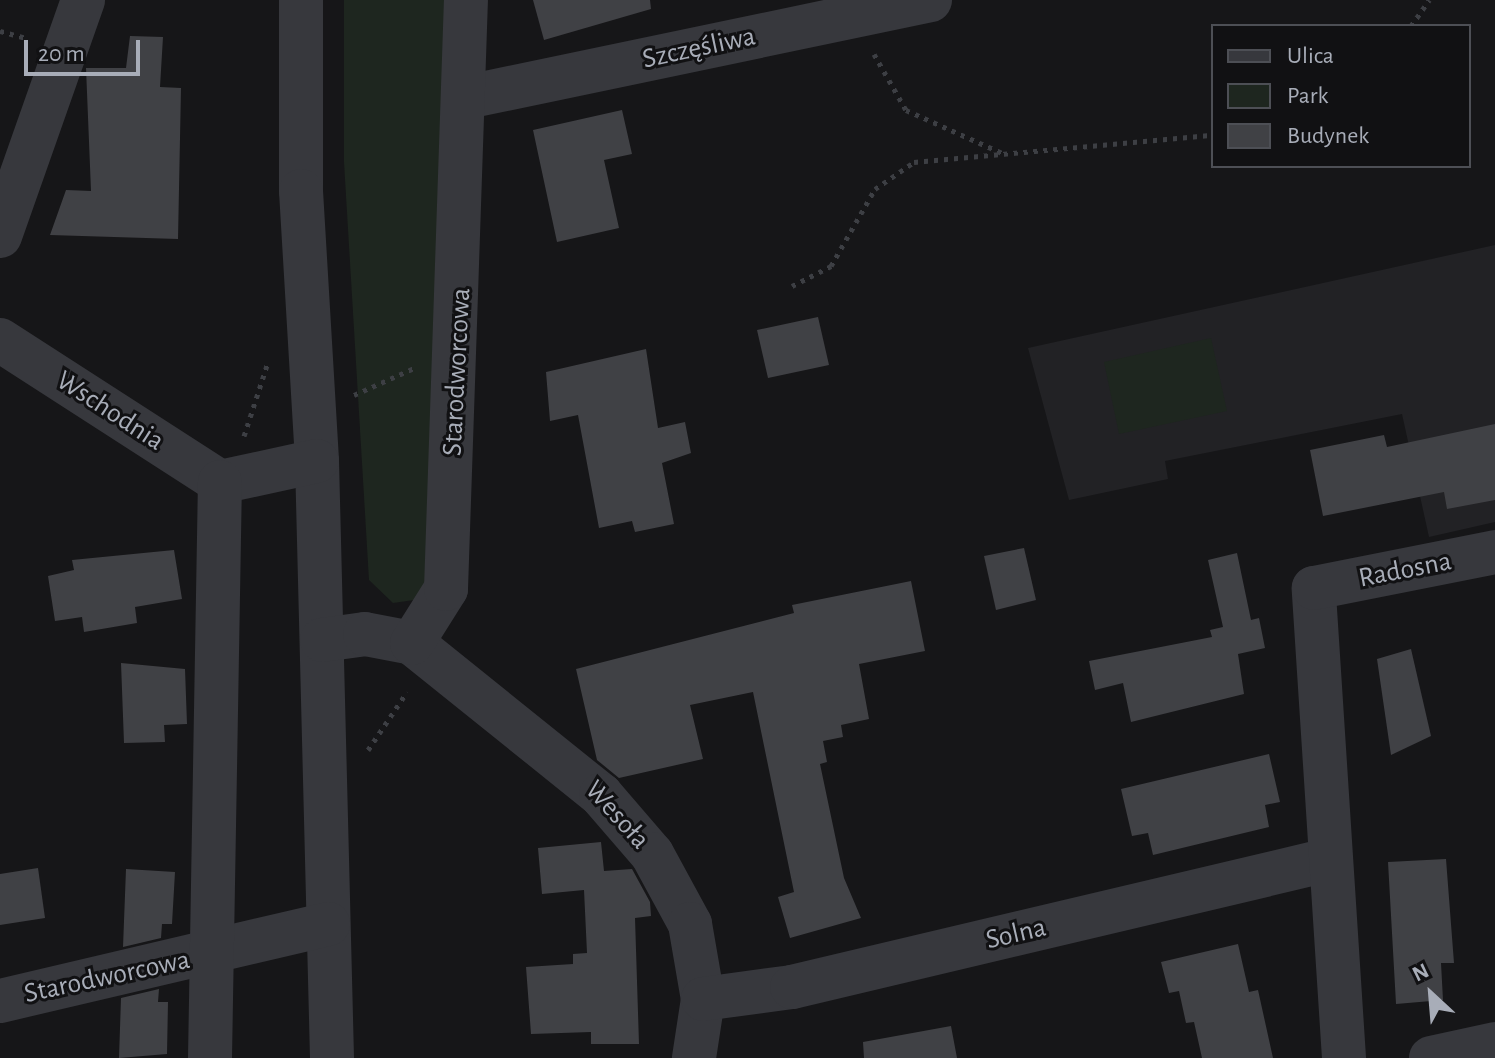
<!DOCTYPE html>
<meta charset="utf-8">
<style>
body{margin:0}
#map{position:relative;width:1495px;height:1058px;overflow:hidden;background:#161618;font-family:"Alegreya Sans",sans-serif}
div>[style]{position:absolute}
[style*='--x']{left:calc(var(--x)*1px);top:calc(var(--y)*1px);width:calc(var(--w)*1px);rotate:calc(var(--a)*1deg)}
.built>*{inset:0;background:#222225}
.green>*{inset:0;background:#1e261f}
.building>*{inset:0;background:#404145}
.path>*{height:5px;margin-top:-2.5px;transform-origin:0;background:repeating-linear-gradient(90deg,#3d3f44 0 4px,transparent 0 10px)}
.minor>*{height:44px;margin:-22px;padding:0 22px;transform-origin:22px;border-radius:22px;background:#37383d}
span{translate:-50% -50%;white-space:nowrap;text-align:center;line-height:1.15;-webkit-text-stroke:6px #111113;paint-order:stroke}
.street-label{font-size:28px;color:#a8adb8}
.legend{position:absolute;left:1211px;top:24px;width:260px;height:144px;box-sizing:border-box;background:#111113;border:2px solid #4d4f55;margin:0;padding:10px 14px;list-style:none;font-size:24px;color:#a8adb8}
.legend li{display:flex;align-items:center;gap:16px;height:40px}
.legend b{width:40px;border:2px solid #4d4f55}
.north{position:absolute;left:1391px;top:954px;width:80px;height:80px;-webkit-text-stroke:6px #111113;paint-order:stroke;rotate:334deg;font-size:22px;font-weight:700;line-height:32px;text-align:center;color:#a8adb8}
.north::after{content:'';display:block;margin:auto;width:28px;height:36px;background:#a8adb8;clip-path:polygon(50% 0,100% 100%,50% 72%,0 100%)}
.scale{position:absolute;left:24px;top:40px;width:116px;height:36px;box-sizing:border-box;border:4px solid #a8adb8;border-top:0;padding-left:10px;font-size:24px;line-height:28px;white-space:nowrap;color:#a8adb8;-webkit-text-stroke:6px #111113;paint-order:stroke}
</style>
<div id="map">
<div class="built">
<i style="clip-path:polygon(1495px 245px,1495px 522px,1429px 537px,1402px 414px,1165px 461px,1168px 479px,1069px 500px,1028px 348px)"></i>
</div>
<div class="green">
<i style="clip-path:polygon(344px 0,447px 0,429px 581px,414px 600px,393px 603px,369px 580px,344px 162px)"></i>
<i style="clip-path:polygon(1211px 338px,1227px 411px,1119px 434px,1104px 362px)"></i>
</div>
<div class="building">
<i style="clip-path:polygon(533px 0,650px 0,651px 9px,544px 40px)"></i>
<i style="clip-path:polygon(130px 36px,163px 37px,160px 87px,181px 88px,178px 239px,50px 235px,66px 190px,91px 191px,86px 68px,126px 68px)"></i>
<i style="clip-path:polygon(622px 110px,632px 154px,604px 160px,619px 228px,557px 242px,533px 130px)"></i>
<i style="clip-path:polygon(818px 317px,829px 365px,768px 378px,757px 330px)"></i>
<i style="clip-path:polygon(646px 349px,658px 428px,685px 422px,691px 453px,662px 463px,674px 524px,635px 532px,632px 521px,599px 528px,578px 415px,550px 421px,546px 372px)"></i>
<i style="clip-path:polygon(1495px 424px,1495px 500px,1447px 509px,1444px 492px,1323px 516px,1310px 450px,1384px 435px,1387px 447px)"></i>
<i style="clip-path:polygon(1024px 548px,1036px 600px,996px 610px,984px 556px)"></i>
<i style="clip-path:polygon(174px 550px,182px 599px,135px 607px,137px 623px,84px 632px,82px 617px,55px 621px,48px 576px,74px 570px,72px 560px)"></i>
<i style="clip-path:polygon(1237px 553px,1251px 620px,1259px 618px,1265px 648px,1238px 654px,1244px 694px,1131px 722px,1123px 683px,1095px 690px,1089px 661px,1212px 637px,1210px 630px,1223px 627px,1208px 560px)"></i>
<i style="clip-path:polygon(911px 581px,925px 651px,859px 664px,869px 719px,841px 725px,843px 737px,823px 741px,827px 762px,820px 764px,844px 878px,861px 918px,790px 938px,778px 897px,794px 892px,753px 692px,690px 705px,703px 759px,619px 778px,597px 760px,576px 669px,794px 613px,792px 605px)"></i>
<i style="clip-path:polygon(1411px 649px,1431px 736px,1391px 755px,1377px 659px)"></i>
<i style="clip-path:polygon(121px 663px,185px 669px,187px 724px,164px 725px,165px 742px,124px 743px)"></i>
<i style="clip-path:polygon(1269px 754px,1280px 802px,1265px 805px,1269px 827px,1153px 855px,1148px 833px,1132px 836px,1121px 789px)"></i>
<i style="clip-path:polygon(601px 842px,604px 871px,632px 869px,650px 902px,651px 916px,635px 918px,639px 1044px,591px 1044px,591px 1032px,531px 1034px,526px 967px,573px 964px,573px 954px,587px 953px,584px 890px,542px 894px,538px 848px)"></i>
<i style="clip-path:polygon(1446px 859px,1454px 963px,1441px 963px,1443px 1000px,1396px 1004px,1388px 862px)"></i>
<i style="clip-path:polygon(38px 868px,45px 918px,0 925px,0 874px)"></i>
<i style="clip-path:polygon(126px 869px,175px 872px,172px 924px,162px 924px,161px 938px,123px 947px)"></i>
<i style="clip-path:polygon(1238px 944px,1249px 992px,1258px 990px,1273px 1058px,1202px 1058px,1194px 1022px,1186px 1023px,1179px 991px,1169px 993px,1161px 962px)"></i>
<i style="clip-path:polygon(159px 989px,158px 1002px,168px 1002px,167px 1054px,119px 1058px,121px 998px)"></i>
<i style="clip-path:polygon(951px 1026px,957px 1058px,864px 1058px,863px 1042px)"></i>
</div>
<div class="path">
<i style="--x:1411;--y:26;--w:32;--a:-55"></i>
<i style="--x:0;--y:31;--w:27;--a:15"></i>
<i style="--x:874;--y:54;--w:64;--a:60.3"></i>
<i style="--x:906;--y:110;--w:105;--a:24.1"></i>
<i style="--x:792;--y:286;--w:44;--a:-27.1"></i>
<i style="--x:831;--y:266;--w:89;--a:-60.3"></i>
<i style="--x:875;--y:189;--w:47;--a:-34.7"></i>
<i style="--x:914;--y:162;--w:300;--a:-5.2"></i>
<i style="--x:354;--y:395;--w:66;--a:-24.2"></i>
<i style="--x:244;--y:436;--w:78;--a:-72"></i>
<i style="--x:368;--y:750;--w:70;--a:-56.1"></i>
</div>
<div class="minor">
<i style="--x:301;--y:0;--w:191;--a:90"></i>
<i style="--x:301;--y:191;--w:270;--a:86.6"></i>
<i style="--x:317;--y:461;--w:597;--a:88.56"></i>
<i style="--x:467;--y:97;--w:473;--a:-11.8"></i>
<i style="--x:0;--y:236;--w:250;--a:-70.6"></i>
<i style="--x:0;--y:340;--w:262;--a:32.8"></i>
<i style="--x:220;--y:482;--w:99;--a:-12.2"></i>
<i style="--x:322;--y:640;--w:43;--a:-7.9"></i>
<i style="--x:365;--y:634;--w:48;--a:10.8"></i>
<i style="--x:412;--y:643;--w:243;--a:38.8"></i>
<i style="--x:601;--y:795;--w:78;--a:49.2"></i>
<i style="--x:652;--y:854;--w:80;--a:61.5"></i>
<i style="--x:690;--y:924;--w:76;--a:80.2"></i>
<i style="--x:703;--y:999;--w:60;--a:98.7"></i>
<i style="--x:412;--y:643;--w:64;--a:-57.8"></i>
<i style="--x:446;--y:589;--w:589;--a:-88.06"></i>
<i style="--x:703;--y:999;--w:90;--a:-7.7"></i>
<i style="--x:792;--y:987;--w:551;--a:-13.33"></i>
<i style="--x:0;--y:1001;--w:337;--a:-13.2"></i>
<i style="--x:210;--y:1058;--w:576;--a:-89.01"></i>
<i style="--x:1344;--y:1058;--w:471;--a:-93.7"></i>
<i style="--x:1314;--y:588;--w:185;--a:-11.2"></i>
<i style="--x:1431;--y:1058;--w:66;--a:-12.3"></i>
</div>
<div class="street-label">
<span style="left:699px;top:48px;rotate:-12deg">Szczęśliwa</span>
<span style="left:457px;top:372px;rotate:-87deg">Starodworcowa</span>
<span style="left:110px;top:411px;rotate:33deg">Wschodnia</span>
<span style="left:1405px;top:570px;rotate:-11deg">Radosna</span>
<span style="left:617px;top:815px;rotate:48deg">Wesoła</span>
<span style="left:1016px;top:934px;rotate:-13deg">Solna</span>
<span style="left:107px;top:977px;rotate:-12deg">Starodworcowa</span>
</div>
<ul class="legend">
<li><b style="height:10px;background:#37383d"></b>Ulica</li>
<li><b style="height:22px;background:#1e261f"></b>Park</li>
<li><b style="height:22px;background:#404145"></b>Budynek</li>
</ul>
<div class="north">N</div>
<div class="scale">20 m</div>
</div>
